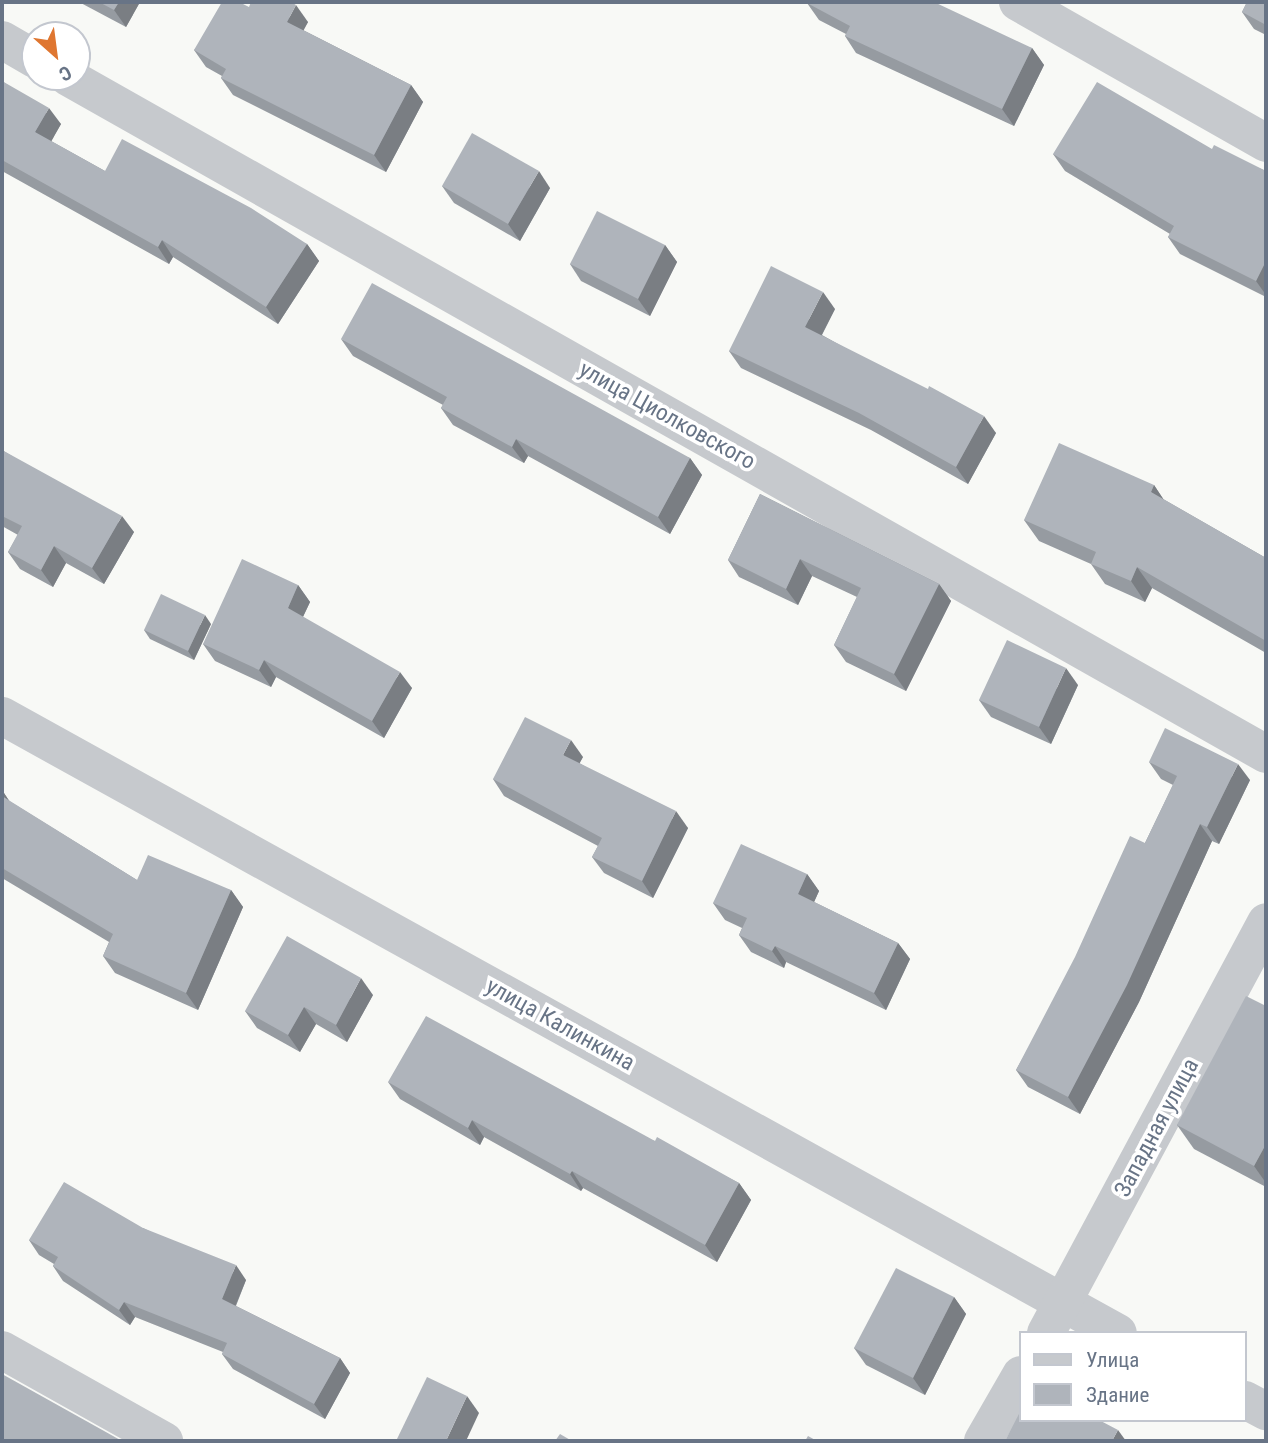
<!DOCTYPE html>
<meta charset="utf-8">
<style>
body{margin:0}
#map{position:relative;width:1268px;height:1443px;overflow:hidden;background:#f8f9f6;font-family:"Roboto Condensed",sans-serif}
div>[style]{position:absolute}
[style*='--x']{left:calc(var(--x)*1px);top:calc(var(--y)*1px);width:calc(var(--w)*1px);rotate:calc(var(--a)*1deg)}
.street>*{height:38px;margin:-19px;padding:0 19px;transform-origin:19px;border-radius:19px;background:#c6c9cd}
.wall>*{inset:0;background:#969ba1}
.shaded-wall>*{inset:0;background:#7a7e83}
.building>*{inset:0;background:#afb4bb}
span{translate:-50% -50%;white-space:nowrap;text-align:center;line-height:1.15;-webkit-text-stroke:7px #fff;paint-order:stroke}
.street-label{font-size:23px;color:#687486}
.frame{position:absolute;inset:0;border:4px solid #687486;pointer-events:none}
.legend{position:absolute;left:1019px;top:1331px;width:228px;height:91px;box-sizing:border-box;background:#fff;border:2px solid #c3c7cf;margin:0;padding:9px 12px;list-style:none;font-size:21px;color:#687486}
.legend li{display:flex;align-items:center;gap:14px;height:35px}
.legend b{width:35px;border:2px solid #c3c7cf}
.north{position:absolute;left:21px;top:21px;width:70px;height:70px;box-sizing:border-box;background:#fff;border:2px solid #c3c7cf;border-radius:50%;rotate:152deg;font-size:19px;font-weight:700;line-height:28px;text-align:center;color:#687486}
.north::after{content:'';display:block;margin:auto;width:24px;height:32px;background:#df7630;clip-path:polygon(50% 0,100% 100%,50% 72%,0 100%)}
</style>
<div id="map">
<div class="street">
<i style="--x:1018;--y:2;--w:285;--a:29.6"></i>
<i style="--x:2;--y:40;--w:38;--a:30"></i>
<i style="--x:68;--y:77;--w:1376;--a:29.47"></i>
<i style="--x:2;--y:716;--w:1275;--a:28.94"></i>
<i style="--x:1046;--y:1333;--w:466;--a:-61.8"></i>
<i style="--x:2;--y:1350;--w:186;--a:29.3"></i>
<i style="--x:1245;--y:1400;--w:24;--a:28"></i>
<i style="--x:983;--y:1441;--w:76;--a:-60.1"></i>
</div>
<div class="wall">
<i style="clip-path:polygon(79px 2px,140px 2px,126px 27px)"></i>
<i style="clip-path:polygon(1243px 2px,1266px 2px,1266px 35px,1254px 29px,1242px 12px,1246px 4px)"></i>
<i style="clip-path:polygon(807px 3px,1032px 48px,1044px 65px,1014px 126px,856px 53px,845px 36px,846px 34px,819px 20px)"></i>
<i style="clip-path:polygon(249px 7px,308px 22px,303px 30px,411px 85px,423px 102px,386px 172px,233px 95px,221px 78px,222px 76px,206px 67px,194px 50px)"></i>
<i style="clip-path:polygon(2px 81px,61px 124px,51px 141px,105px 171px,307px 244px,319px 261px,278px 324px,173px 257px,169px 264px,2px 171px)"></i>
<i style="clip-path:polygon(1212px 149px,1266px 171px,1266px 297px,1180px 254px,1168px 237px,1170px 234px,1065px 171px,1053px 154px)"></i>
<i style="clip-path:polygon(442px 186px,550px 188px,520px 241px,454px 203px)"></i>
<i style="clip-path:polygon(665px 245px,677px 262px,650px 316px,581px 281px,570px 264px)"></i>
<i style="clip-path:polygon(835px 309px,822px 335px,996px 433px,968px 484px,871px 430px,741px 368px,729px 351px)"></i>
<i style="clip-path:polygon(341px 339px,690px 458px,702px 475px,670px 534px,528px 456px,524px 463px,453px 425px,441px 408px,443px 405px,353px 356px)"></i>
<i style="clip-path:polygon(2px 450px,134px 532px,104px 584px,66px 563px,53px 587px,20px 569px,8px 552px,18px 535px,2px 526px)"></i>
<i style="clip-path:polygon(1154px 485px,1163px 499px,1266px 558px,1266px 653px,1152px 588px,1145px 602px,1105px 584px,1091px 564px,1039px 541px,1024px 520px)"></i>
<i style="clip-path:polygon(760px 494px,939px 584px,951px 601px,906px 691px,846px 662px,834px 645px,857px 597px,812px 576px,798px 605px,739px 577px,728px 560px)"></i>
<i style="clip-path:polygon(298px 585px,310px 602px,303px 617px,412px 688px,384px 738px,276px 677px,271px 687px,215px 661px,203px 644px)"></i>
<i style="clip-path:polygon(211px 624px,194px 660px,150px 639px,144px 630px)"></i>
<i style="clip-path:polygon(1078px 685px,1051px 744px,991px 717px,979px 700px)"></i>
<i style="clip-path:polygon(583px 757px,579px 763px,688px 828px,653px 898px,604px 873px,592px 857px,598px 846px,504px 796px,493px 779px)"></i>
<i style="clip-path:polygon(1149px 762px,1250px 780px,1219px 844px,1212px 841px,1139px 1002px,1080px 1114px,1028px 1087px,1016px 1070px,1145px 843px,1173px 785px,1161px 779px)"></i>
<i style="clip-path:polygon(2px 790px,9px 801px,137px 880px,231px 890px,243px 907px,198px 1010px,115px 973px,103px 956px,109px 942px,2px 878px)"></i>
<i style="clip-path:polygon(807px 874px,819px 891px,814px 902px,898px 943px,910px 959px,886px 1010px,786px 962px,784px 968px,751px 952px,739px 935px,742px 928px,725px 920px,713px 903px)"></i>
<i style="clip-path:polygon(373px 995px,347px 1042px,316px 1024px,300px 1052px,257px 1028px,245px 1011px)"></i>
<i style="clip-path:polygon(1266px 1006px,1266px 1187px,1194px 1149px,1177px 1125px)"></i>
<i style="clip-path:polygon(388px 1082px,655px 1141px,739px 1183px,751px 1200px,717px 1262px,583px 1188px,581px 1191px,484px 1137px,480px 1145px,400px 1099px)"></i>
<i style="clip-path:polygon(143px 1228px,246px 1280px,236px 1306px,340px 1358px,350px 1373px,325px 1419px,233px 1369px,222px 1354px,223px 1352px,135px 1317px,130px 1325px,63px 1281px,53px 1266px,54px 1264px,39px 1255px,29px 1240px)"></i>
<i style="clip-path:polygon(954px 1297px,966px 1314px,925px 1395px,866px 1365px,854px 1348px)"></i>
</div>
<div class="shaded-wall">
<i style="clip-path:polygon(119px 2px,140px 2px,126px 27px,114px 10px)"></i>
<i style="clip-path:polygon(296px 5px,308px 22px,299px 39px,287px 22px)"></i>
<i style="clip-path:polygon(1032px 48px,1044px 65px,1014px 126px,1002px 109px)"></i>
<i style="clip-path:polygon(411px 85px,423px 102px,386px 172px,374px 155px)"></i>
<i style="clip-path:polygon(49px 108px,61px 124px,47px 149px,35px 132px)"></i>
<i style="clip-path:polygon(539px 171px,550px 188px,520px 241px,508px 224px)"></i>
<i style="clip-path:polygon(162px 240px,173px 257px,169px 264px,158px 247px)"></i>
<i style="clip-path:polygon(307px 244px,319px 261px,278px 324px,266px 307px)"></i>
<i style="clip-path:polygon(665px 245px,677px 262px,650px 316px,638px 299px)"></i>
<i style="clip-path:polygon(1266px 261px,1266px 295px,1256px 281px)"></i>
<i style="clip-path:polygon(823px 292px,835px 309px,817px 344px,805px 327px)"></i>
<i style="clip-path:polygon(984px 416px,996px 433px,968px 484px,956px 467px)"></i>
<i style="clip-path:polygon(516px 439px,528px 456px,524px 463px,512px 447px)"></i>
<i style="clip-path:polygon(690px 458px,702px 475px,670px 534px,658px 517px)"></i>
<i style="clip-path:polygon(1154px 485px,1168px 506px,1151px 492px)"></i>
<i style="clip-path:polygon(122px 516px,134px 532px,104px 584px,92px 568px)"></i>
<i style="clip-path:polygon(54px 546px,66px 563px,53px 587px,41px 570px)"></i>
<i style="clip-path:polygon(800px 559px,812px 576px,798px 605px,786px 589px)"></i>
<i style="clip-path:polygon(1137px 567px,1152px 588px,1145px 602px,1131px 581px)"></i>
<i style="clip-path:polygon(939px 584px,951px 601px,906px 691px,894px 674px)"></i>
<i style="clip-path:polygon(298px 585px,310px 602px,299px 625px,288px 608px)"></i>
<i style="clip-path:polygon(205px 615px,211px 624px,194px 660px,188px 651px)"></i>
<i style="clip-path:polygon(264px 660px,276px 677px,271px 687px,259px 670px)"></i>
<i style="clip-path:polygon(1066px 668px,1078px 685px,1051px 744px,1039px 727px)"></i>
<i style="clip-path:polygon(400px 672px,412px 688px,384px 738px,372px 721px)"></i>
<i style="clip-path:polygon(571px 740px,583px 757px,575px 772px,563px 755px)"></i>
<i style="clip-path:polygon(1238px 764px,1250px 780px,1219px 844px,1207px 827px)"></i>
<i style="clip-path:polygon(2px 790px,12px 805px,2px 800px)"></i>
<i style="clip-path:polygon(676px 811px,688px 828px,653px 898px,642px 881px)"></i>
<i style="clip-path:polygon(1200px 824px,1212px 841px,1139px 1002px,1080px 1114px,1068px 1097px)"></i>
<i style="clip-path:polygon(807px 874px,819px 891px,810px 911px,798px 894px)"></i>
<i style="clip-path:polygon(231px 890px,243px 907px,198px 1010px,186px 993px)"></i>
<i style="clip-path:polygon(898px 943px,910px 959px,886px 1010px,874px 993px)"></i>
<i style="clip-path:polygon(775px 946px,786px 962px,784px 968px,772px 951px)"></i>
<i style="clip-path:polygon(361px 978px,373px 995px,347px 1042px,336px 1025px)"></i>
<i style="clip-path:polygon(304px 1007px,316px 1024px,300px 1052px,288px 1035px)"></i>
<i style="clip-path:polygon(472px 1120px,484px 1137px,480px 1145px,468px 1128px)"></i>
<i style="clip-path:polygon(1266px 1144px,1266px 1183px,1254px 1166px)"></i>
<i style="clip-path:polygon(572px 1171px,583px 1188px,581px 1191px,570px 1174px)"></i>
<i style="clip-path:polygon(739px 1183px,751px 1200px,717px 1262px,705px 1245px)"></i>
<i style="clip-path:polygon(236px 1265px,246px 1280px,232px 1314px,222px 1299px)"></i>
<i style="clip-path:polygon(954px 1297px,966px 1314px,925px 1395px,913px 1378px)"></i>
<i style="clip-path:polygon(124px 1302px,135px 1317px,130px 1325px,119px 1310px)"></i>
<i style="clip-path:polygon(340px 1358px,350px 1373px,325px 1419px,314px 1404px)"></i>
<i style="clip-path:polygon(467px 1396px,479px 1413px,466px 1441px,446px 1441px)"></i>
<i style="clip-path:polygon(1118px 1430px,1126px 1441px,1112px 1441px)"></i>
</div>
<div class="building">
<i style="clip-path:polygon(99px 2px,119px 2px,114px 10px)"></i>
<i style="clip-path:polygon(222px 2px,239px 2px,249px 7px,251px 2px,291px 2px,296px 5px,287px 22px,411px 85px,374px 155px,221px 78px,226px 69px,194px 50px)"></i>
<i style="clip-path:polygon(808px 2px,934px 2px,1032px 48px,1002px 109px,845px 36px,850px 26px,807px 3px)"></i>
<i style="clip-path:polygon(1247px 2px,1266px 2px,1266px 25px,1242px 12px)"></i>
<i style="clip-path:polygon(2px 81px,49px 108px,35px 132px,105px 171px,122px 139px,251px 208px,307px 244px,266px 307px,162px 240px,158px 247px,2px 160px)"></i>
<i style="clip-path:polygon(1097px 82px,1212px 149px,1214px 145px,1266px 171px,1266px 261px,1256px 281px,1168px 237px,1174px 226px,1053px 154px)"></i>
<i style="clip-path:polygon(472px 133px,539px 171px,508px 224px,442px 186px)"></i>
<i style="clip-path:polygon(597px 211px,665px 245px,638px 299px,570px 264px)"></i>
<i style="clip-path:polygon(771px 266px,823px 292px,805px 327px,928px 389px,929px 386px,984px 416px,956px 467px,859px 413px,729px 351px)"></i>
<i style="clip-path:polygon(372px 283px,690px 458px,658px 517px,516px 439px,512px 447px,441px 408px,447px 397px,341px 339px)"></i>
<i style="clip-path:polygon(1059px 443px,1154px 485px,1151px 492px,1266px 558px,1266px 641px,1137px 567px,1131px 581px,1091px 564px,1096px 552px,1024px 520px)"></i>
<i style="clip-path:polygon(2px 450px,122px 516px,92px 568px,54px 546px,41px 570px,8px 552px,22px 526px,2px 516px)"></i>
<i style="clip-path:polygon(760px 494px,939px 584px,894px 674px,834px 645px,861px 588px,800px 559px,786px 589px,728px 560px)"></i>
<i style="clip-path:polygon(242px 559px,298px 585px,288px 608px,400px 672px,372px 721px,264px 660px,259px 670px,203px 644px)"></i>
<i style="clip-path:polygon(161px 594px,205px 615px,188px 651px,144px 630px)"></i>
<i style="clip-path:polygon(1007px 640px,1066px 668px,1039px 727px,979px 700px)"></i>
<i style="clip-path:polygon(525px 717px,571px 740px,563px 755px,676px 811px,642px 881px,592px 857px,602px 838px,493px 779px)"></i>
<i style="clip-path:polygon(1165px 728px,1238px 764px,1207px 827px,1200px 824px,1127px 985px,1068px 1097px,1016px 1070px,1075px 957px,1130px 836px,1145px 843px,1177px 776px,1149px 762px)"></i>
<i style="clip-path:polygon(2px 796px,137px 880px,148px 855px,231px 890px,186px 993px,103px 956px,113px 934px,2px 868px)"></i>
<i style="clip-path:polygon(741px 844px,807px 874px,798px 894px,898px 943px,874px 993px,775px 946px,772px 951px,739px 935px,747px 918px,713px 903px)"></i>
<i style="clip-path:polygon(287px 936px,361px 978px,336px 1025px,304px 1007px,288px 1035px,245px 1011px)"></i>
<i style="clip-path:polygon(1246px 996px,1266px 1006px,1266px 1144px,1254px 1166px,1177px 1125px)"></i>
<i style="clip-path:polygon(426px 1016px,655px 1141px,657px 1137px,739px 1183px,705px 1245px,572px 1171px,570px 1174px,472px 1120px,468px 1128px,388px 1082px)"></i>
<i style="clip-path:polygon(64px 1182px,143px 1228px,236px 1265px,222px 1299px,340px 1358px,314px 1404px,222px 1354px,227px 1343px,124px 1302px,119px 1310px,53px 1266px,58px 1257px,29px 1240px)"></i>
<i style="clip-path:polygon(896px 1268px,954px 1297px,913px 1378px,854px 1348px)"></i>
<i style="clip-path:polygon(2px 1374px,122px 1441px,2px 1441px)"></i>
<i style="clip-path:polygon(427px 1377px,467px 1396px,446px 1441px,396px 1441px)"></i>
<i style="clip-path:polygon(1021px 1410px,1021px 1420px,1099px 1420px,1118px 1430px,1112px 1441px,1005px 1441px)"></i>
<i style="clip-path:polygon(560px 1434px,572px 1441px,555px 1441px)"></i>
<i style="clip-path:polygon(808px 1436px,817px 1441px,805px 1441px)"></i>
</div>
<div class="street-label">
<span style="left:667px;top:416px;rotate:29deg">улица Циолковского</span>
<span style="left:560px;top:1025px;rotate:29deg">улица Калинкина</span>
<span style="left:1157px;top:1128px;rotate:-62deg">Западная улица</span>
</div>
<div class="frame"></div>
<ul class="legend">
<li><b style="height:9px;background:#c6c9cd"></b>Улица</li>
<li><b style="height:19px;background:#afb4bb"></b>Здание</li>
</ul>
<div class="north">С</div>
</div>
